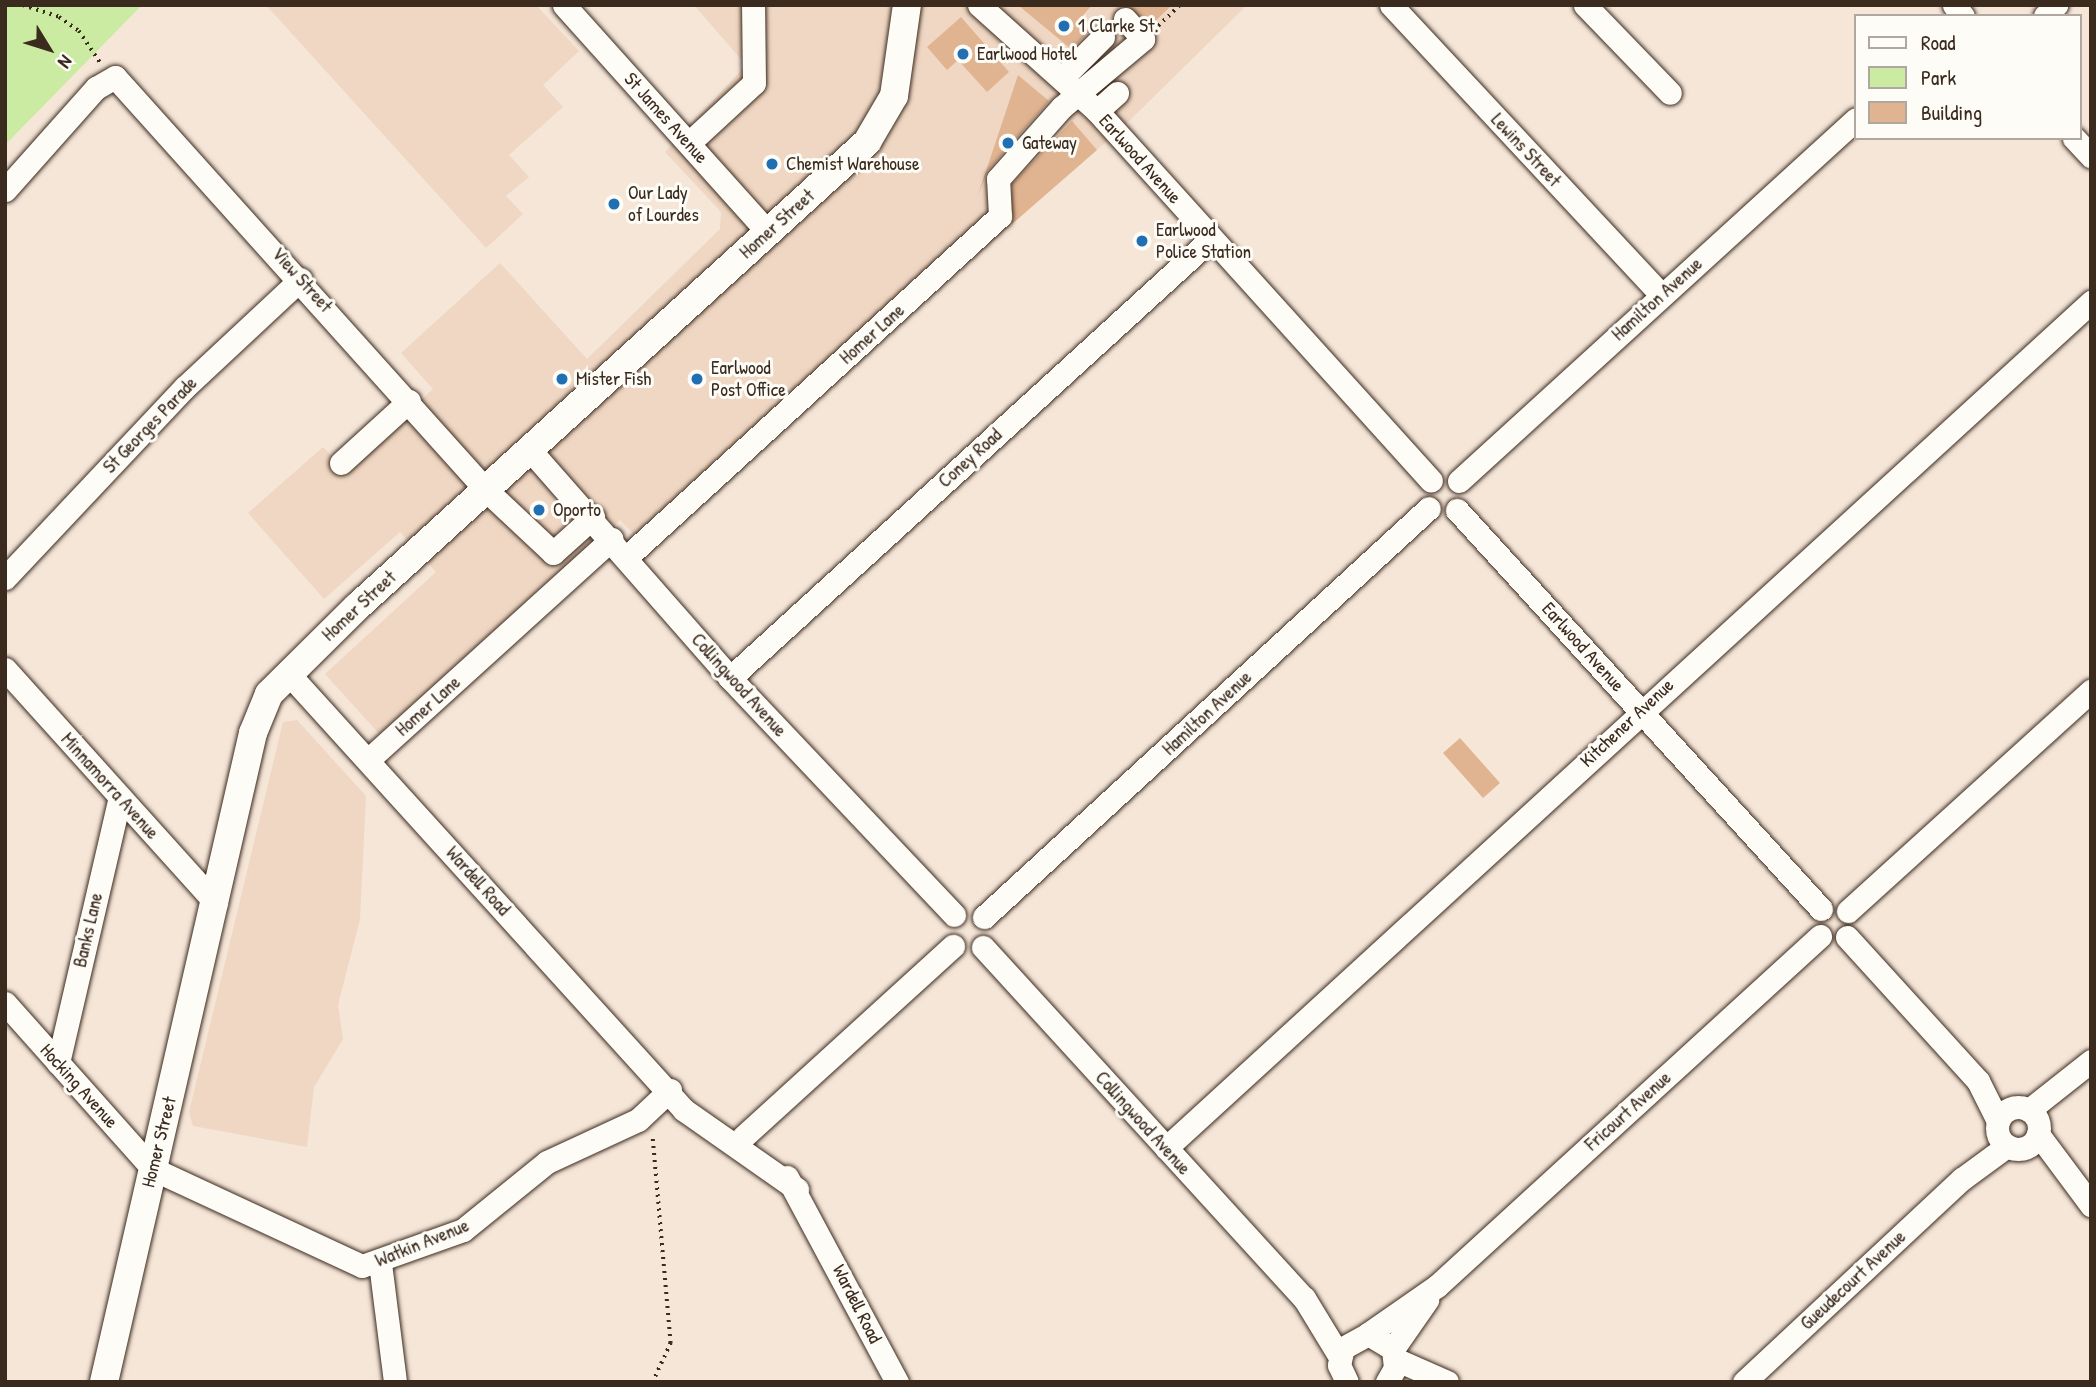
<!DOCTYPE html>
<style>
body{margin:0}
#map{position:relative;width:2096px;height:1387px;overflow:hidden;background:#f5e6d8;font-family:"Patrick Hand",sans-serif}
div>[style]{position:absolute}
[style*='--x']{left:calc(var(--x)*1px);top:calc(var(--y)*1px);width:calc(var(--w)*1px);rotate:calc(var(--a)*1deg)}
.built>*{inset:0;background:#efd7c3}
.green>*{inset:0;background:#cbeba3}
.building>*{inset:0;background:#e1b491}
.path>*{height:3.5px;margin-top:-1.75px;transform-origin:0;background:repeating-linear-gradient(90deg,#3b2a1e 0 2px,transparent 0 7px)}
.roads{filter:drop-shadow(0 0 2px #3b2a1e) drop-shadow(0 0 2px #3b2a1e)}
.minor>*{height:23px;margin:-11.5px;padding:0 11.5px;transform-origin:11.5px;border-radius:11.5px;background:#fdfcf7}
.minor>.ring{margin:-11.5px;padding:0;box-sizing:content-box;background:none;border:23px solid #fdfcf7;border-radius:50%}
.major>*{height:28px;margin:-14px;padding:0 14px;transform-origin:14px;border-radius:14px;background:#fdfcf7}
.dots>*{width:19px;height:19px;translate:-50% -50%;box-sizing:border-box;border:4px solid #fdfcf7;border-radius:50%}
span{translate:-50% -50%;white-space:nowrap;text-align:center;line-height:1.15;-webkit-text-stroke:6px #fdfcf7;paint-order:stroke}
.poi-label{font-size:19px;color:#3b2a1e}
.left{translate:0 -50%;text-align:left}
.street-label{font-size:19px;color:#3b2a1e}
.frame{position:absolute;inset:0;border:7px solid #3b2a1e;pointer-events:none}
.legend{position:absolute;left:1854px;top:14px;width:228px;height:126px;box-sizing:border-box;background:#fdfcf7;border:2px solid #afa8a0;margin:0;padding:9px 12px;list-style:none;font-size:21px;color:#3b2a1e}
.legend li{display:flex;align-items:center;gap:14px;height:35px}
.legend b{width:35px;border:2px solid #afa8a0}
.north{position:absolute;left:14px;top:14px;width:70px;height:70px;-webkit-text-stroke:5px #fdfcf7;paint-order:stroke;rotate:128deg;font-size:19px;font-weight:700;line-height:28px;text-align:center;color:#3b2a1e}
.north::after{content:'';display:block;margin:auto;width:24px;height:32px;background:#3b2a1e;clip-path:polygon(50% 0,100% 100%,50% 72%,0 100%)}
</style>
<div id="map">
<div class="built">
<i style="clip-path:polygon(266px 5px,536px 5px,579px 51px,543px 85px,563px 107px,509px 155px,529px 177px,506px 196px,523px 214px,486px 248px)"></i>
<i style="clip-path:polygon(694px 5px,1247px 5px,1122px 128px,645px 545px,620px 520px,382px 737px,325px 674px,436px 572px,400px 532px,324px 599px,248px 513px,323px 447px,344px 469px,433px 389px,401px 353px,500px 263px,587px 359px,720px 229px,721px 212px,665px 152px,746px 65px)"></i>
<i style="clip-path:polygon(297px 720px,366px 796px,360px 919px,338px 1005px,343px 1039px,314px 1087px,307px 1147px,193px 1126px,189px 1112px,283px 722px)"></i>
</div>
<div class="green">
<i style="clip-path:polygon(5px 5px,142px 5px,5px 145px)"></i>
</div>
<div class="building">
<i style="clip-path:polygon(1018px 5px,1092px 5px,1078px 21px,1090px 31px,1071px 49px)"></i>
<i style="clip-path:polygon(1125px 5px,1172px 5px,1150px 26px)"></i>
<i style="clip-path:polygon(961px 17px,1009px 72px,987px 92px,958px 60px,947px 70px,927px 47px)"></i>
<i style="clip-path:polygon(1018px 75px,1049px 101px,988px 170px,977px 198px)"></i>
<i style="clip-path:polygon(1072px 121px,1097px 150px,1012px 224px,1012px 184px)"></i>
<i style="clip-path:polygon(1460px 738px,1500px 783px,1483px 798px,1443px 753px)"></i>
</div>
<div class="path">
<i style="--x:23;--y:5;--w:38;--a:18"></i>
<i style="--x:59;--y:17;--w:24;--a:35"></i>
<i style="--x:79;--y:31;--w:40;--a:56"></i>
<i style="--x:1158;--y:26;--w:30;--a:-44"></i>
<i style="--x:653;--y:1139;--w:205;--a:85"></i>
<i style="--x:671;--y:1343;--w:43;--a:114.8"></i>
</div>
<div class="roads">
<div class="minor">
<i style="--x:564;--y:5;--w:305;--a:48.1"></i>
<i style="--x:979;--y:5;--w:159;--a:41.9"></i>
<i style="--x:1097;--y:111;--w:498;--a:47.9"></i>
<i style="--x:1391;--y:5;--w:396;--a:47"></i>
<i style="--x:1585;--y:5;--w:122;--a:46"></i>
<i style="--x:1954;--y:5;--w:14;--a:51"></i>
<i style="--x:2045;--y:16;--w:16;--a:-45"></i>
<i style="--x:1062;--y:78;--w:58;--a:-45"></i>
<i style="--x:1097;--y:111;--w:27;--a:-42"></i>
<i style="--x:2074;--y:138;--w:25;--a:47"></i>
<i style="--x:689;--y:143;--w:88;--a:-42.7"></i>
<i style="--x:754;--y:83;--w:78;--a:-90.7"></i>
<i style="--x:5;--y:190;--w:137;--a:-48.3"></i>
<i style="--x:96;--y:88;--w:22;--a:-30"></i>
<i style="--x:115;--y:77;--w:555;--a:48.07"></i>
<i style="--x:486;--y:490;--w:92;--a:43.2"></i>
<i style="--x:553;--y:553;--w:54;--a:-42"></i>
<i style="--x:530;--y:450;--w:303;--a:48.7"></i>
<i style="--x:730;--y:678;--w:326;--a:46.6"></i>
<i style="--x:341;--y:463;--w:92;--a:-42.4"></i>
<i style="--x:1459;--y:481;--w:537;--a:-42.36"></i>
<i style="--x:1457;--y:510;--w:540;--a:47.63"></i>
<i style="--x:628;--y:556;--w:504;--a:-42.43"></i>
<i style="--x:1000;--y:216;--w:37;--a:-93"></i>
<i style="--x:998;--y:179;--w:96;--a:-48.4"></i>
<i style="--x:1062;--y:107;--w:106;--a:-40"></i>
<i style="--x:1143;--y:39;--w:27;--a:-132"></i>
<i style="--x:5;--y:578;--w:262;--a:-46.7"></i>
<i style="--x:185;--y:387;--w:158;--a:-43"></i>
<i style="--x:5;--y:669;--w:315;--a:48"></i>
<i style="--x:287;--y:672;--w:591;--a:47.81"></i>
<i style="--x:684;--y:1110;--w:138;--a:35"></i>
<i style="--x:730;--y:678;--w:651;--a:-42.39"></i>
<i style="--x:368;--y:760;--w:329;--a:-42.2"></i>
<i style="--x:1848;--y:911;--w:328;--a:-42.2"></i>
<i style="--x:984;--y:917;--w:604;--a:-42.59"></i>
<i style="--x:1847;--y:937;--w:195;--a:47.7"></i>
<i style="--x:1978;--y:1081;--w:45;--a:63.4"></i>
<i style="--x:983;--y:947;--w:476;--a:47.6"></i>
<i style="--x:1304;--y:1298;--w:69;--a:58.6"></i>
<i style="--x:5;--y:1003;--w:222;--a:48.3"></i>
<i style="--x:153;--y:1169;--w:230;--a:24.9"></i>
<i style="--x:362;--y:1266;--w:107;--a:-19.6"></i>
<i style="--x:463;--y:1230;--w:108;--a:-39"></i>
<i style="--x:547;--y:1162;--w:100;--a:-24.8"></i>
<i style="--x:638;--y:1120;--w:44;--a:-43.2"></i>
<i style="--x:58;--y:1063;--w:273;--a:-76.9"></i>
<i class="ring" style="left:1997px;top:1107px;width:19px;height:19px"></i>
<i style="--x:2029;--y:1110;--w:79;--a:-38.3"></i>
<i style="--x:2038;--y:1134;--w:89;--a:53.3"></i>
<i style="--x:743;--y:1137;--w:284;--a:-42.3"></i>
<i style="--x:1166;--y:1148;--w:1254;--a:-42.45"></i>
<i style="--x:787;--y:1177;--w:233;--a:61.8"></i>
<i style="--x:380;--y:1263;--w:120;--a:82.8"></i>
<i style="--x:1368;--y:1334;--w:84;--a:-34.8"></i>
<i style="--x:1437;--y:1286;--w:519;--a:-42.42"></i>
<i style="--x:1393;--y:1349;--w:60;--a:-55.2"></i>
<i style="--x:1395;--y:1359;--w:57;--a:23.9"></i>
<i style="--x:1347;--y:1382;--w:19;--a:-115"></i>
<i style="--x:1339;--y:1365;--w:17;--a:-77"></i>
<i style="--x:1343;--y:1348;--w:29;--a:-29"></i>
<i style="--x:1368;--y:1334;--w:29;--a:31"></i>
<i style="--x:1393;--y:1349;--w:19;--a:84"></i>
<i style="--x:1395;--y:1368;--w:16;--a:120"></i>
<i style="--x:1744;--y:1382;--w:298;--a:-43"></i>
<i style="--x:1962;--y:1179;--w:56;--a:-36.3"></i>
</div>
<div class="major">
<i style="--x:104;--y:1382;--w:666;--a:-77.07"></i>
<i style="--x:253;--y:733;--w:42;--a:-67.7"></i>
<i style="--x:269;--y:694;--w:125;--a:-44.7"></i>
<i style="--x:358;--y:606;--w:689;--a:-42.35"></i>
<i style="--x:867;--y:142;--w:53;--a:-59.6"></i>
<i style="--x:894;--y:96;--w:92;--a:-81.9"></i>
</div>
</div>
<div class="dots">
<i style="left:1064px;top:26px;background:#1f6fb2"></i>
<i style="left:963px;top:54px;background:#1f6fb2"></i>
<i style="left:1008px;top:143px;background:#1f6fb2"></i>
<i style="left:772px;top:164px;background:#1f6fb2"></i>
<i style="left:614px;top:204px;background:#1f6fb2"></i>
<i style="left:1142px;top:241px;background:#1f6fb2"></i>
<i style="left:562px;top:379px;background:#1f6fb2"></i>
<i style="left:697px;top:379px;background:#1f6fb2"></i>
<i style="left:539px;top:510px;background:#1f6fb2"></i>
</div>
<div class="poi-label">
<span class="left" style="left:1078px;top:26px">1 Clarke St.</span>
<span class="left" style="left:977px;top:54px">Earlwood Hotel</span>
<span class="left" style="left:1022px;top:143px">Gateway</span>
<span class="left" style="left:786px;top:164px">Chemist Warehouse</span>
<span class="left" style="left:628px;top:204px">Our Lady<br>of Lourdes</span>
<span class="left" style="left:1156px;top:241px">Earlwood<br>Police Station</span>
<span class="left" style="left:711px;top:379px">Earlwood<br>Post Office</span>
<span class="left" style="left:576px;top:379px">Mister Fish</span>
<span class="left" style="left:553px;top:510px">Oporto</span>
</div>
<div class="street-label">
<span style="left:666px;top:118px;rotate:48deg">St James Avenue</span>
<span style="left:1526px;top:150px;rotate:47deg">Lewins Street</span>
<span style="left:1140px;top:159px;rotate:48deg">Earlwood Avenue</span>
<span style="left:777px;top:224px;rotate:-42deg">Homer Street</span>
<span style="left:302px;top:280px;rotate:48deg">View Street</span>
<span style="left:1657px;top:299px;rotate:-42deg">Hamilton Avenue</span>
<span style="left:872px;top:334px;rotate:-42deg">Homer Lane</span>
<span style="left:150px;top:425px;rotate:-46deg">St Georges Parade</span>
<span style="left:970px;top:458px;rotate:-42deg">Coney Road</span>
<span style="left:359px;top:606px;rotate:-43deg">Homer Street</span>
<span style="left:1583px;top:647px;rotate:48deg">Earlwood Avenue</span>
<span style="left:739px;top:685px;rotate:48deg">Collingwood Avenue</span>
<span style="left:428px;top:706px;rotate:-42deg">Homer Lane</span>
<span style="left:1207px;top:713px;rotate:-43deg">Hamilton Avenue</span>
<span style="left:1627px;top:723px;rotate:-43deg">Kitchener Avenue</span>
<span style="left:110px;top:786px;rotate:48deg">Minnamorra Avenue</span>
<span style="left:478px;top:881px;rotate:48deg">Wardell Road</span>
<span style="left:88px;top:930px;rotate:-77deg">Banks Lane</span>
<span style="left:79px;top:1086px;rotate:48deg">Hocking Avenue</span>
<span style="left:1628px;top:1111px;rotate:-42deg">Fricourt Avenue</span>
<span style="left:1143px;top:1123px;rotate:48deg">Collingwood Avenue</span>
<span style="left:159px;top:1142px;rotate:-76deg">Homer Street</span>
<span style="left:422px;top:1243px;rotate:-22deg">Watkin Avenue</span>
<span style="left:1853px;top:1280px;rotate:-43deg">Gueudecourt Avenue</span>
<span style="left:857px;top:1304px;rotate:63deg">Wardell Road</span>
</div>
<div class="frame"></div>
<ul class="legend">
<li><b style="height:9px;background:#fdfcf7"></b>Road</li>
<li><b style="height:19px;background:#cbeba3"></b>Park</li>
<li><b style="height:19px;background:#e1b491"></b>Building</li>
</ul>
<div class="north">N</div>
</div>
